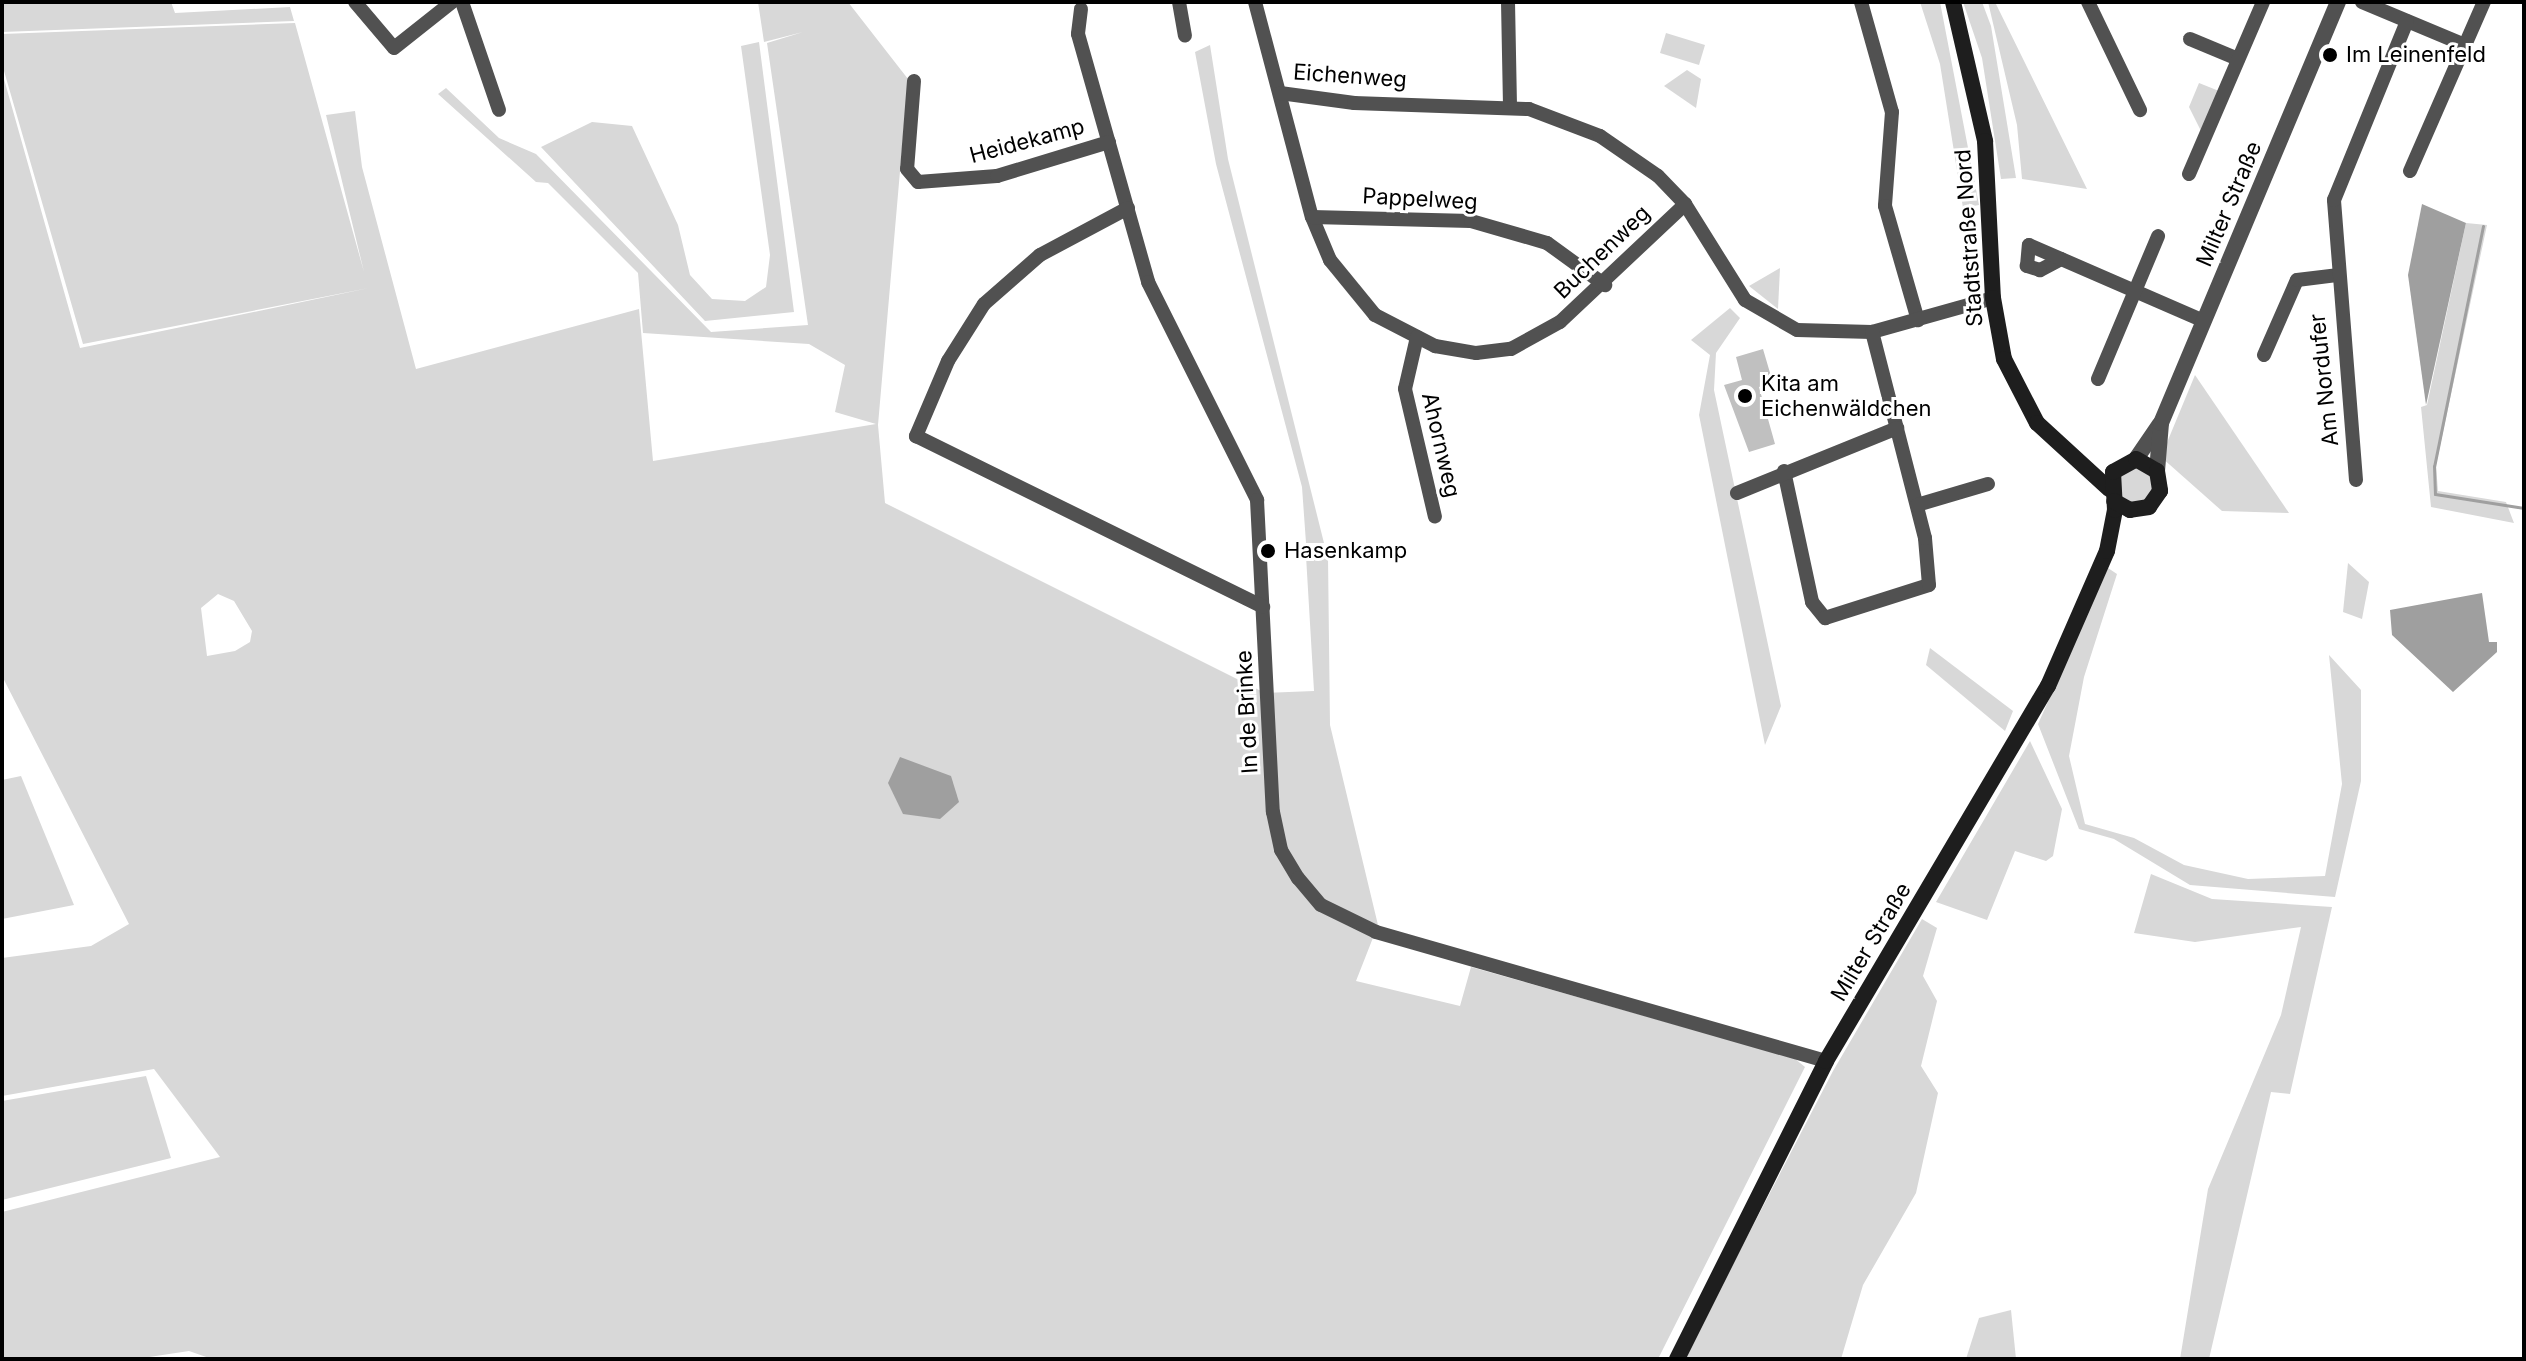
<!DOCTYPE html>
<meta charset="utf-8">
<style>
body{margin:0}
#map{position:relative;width:2526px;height:1361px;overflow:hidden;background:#fff;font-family:Inter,sans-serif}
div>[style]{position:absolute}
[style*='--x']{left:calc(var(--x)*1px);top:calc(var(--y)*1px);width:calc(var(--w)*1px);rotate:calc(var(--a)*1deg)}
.green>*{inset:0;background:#d8d8d8}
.round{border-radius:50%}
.water>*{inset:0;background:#9f9f9f}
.stream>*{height:3px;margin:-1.5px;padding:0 1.5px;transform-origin:1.5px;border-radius:1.5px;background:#9f9f9f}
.building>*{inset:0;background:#c0c0c0}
.minor>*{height:14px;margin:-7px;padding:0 7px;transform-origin:7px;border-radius:7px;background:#515151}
.tertiary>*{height:16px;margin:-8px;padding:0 8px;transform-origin:8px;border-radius:8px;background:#515151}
.secondary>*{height:16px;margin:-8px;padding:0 8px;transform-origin:8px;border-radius:8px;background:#1e1e1e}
.dots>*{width:22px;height:22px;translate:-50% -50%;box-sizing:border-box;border:4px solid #fff;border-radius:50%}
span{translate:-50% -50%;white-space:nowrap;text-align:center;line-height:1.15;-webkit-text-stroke:6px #fff;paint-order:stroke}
.poi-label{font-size:22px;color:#000}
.left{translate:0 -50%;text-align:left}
.street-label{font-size:22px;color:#000}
.frame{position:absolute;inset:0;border:4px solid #000;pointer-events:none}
</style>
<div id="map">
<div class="green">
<i style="clip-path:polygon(2px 2px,171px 2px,175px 13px,290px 7px,294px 21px,2px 32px)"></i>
<i style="clip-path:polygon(evenodd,758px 2px,848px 2px,908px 79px,878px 425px,885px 503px,1265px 693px,1314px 691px,1306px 556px,1328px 557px,1330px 725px,1378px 925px,1356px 981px,1460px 1006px,1471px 967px,1794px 1058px,1805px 1067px,1658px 1359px,212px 1359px,189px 1351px,136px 1359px,2px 1359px,2px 1212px,220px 1157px,154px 1069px,2px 1096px,2px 958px,91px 946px,129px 924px,2px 676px,2px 72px,80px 348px,369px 288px,83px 344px,2px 64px,2px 34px,295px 23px,364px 272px,326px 115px,355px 111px,362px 167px,416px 369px,639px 309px,653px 461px,876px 424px,835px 412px,845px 365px,809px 344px,643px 333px,638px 273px,548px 183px,536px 182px,438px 94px,446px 88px,499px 138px,536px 154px,711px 332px,808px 325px,767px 43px,803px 32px,764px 42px,758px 2px,218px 594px,234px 601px,252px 631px,250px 642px,235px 651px,207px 656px,201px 608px,218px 594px)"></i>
<i style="clip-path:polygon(1920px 2px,1940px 2px,1979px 205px,1963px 208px,1940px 64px)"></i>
<i style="clip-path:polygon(1963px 2px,1982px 2px,1991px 26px,2016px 178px,2001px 179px,1982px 58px)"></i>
<i style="clip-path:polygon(1988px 2px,1995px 2px,2087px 189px,2022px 179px,2017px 125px)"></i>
<i style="clip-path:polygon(1666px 33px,1705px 45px,1699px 65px,1660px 53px)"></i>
<i style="clip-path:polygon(759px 42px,794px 312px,705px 321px,541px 147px,592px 122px,632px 126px,678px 225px,690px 275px,712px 299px,745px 301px,766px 287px,770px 255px,741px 46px)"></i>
<i style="clip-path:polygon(1210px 45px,1228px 159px,1324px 543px,1306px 543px,1302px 487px,1216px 164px,1195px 52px)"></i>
<i style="clip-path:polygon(1687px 70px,1701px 79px,1696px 108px,1664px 86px)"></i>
<i style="clip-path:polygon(2199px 83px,2219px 91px,2201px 131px,2189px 107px)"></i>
<i style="clip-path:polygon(2466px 223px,2487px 225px,2436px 465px,2438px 491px,2506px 502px,2514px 523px,2431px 507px,2421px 407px,2427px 405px)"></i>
<i style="clip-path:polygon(1780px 268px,1778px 309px,1749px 286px)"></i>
<i style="clip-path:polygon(1730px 308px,1740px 318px,1716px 353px,1714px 390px,1781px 706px,1765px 745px,1699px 415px,1710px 355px,1691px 340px)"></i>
<i style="clip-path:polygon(2195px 375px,2289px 513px,2222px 511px,2161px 457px)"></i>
<i class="round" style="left:2117px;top:467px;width:36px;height:36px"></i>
<i style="clip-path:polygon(2348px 563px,2369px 582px,2362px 619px,2343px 612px)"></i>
<i style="clip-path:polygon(2108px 568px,2117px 574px,2084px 677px,2069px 756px,2085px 824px,2134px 838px,2184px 865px,2248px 879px,2325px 876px,2342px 784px,2329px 655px,2361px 690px,2361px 781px,2335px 897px,2190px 885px,2114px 839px,2079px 829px,2038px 724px)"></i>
<i style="clip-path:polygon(1930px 648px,2013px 711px,2005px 731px,1926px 665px)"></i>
<i style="clip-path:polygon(2030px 741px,2062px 809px,2053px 856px,2046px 861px,2015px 851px,1987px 920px,1936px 902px)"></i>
<i style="clip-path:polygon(21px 776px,74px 905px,2px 919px,2px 780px)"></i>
<i style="clip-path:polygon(2151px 874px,2212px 899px,2332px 907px,2290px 1094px,2271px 1092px,2209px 1359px,2180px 1359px,2208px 1189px,2281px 1015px,2301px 927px,2195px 942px,2134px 933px)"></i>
<i style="clip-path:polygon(1922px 919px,1937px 928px,1923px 976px,1937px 1001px,1921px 1066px,1938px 1093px,1916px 1193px,1863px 1285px,1841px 1359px,1684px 1359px,1833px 1071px)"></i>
<i style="clip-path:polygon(146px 1076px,171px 1158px,2px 1200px,2px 1101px)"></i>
<i style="clip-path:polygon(2011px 1310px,2016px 1359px,1966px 1359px,1979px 1318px)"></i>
</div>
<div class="water">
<i style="clip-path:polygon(2422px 204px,2466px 223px,2426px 405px,2408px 275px)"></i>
<i style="clip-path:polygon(2482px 593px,2489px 642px,2497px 642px,2497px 652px,2453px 692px,2392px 635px,2390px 610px)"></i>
<i style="clip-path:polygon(900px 757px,951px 776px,959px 802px,940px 819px,903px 814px,888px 783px)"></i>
</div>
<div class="stream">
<i style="--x:2483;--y:226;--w:245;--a:101.5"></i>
<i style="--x:2434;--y:466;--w:28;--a:88"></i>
<i style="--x:2435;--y:494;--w:90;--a:8.9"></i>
</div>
<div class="building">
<i style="clip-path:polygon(1763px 349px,1773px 383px,1759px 387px,1775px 444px,1749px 452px,1724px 385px,1742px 380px,1736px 357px)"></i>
</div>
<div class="minor">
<i style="--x:355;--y:2;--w:60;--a:49.7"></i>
<i style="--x:394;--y:48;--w:74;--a:-38.4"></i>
<i style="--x:462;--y:2;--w:114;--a:71.1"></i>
<i style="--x:1179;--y:2;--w:34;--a:80"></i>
<i style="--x:1255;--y:2;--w:222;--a:75.2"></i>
<i style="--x:1312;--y:217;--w:47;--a:67.3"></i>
<i style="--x:1330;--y:260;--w:71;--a:50.7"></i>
<i style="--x:1375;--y:315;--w:68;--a:27.3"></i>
<i style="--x:1435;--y:346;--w:42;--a:9.7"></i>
<i style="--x:1476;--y:353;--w:35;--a:-7"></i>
<i style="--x:1511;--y:349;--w:56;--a:-28.9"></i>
<i style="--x:1560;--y:322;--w:172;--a:-43.3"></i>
<i style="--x:1508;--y:2;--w:105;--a:88.9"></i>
<i style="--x:1861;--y:2;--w:114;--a:74.3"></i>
<i style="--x:1892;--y:112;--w:94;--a:94.3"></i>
<i style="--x:1885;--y:206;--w:119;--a:73.9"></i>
<i style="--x:2088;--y:2;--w:120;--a:64.3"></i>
<i style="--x:2362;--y:2;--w:112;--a:22.7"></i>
<i style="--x:1081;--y:9;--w:25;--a:97"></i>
<i style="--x:1078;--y:34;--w:258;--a:74.2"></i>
<i style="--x:1148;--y:282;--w:244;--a:63.4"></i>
<i style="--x:1257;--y:500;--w:312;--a:87.1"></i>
<i style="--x:1273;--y:812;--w:39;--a:78"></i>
<i style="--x:1281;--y:850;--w:33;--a:59"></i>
<i style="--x:1298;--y:878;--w:35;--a:50"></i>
<i style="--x:1321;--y:905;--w:61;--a:26.1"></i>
<i style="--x:1376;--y:932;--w:468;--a:16"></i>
<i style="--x:2190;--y:39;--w:52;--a:22.6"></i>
<i style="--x:914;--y:81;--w:88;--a:94.5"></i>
<i style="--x:907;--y:169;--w:17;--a:50"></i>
<i style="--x:918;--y:182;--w:79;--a:-4.3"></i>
<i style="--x:997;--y:176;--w:117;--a:-16.9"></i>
<i style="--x:1280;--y:93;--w:75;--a:7.7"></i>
<i style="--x:1354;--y:103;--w:175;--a:2"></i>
<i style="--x:1529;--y:109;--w:76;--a:20.8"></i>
<i style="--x:1600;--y:136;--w:70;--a:34.6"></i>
<i style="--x:1658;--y:176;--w:39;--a:46"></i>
<i style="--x:1685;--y:204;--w:113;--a:58"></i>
<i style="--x:1745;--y:300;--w:60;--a:30"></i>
<i style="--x:1797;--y:330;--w:75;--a:1.5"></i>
<i style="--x:1872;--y:332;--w:126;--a:-15.7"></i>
<i style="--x:2410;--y:171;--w:184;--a:-66.4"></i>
<i style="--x:2189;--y:174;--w:187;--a:-66.7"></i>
<i style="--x:1128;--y:208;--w:100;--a:151.9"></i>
<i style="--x:1040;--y:255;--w:74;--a:138.8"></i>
<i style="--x:984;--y:304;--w:67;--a:122.3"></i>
<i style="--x:948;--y:361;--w:82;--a:113.1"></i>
<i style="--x:916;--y:436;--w:387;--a:26.2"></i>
<i style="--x:1312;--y:217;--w:159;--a:1.4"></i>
<i style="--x:1471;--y:221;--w:79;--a:16.1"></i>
<i style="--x:1547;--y:243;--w:72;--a:35.9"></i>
<i style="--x:2061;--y:259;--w:24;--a:152"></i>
<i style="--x:2040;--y:270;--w:14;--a:-163"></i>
<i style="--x:2027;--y:266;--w:21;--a:-85"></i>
<i style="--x:2029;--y:245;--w:191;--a:23.5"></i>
<i style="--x:1417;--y:337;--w:53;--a:103"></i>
<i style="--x:1405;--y:389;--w:131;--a:76.8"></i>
<i style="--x:2264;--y:355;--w:82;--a:-66.3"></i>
<i style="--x:2297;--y:280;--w:38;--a:-7"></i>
<i style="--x:2098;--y:379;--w:155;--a:-67.2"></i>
<i style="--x:1784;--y:471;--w:134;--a:77.9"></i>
<i style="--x:1812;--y:602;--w:21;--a:51"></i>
<i style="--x:1825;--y:618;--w:109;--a:-17.6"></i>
<i style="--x:1929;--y:585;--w:47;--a:-94.9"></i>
<i style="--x:1925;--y:538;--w:213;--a:-104.4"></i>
<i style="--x:2356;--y:480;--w:281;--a:-94.5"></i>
<i style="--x:2334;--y:200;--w:193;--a:-67.8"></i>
<i style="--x:1737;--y:493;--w:173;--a:-22.1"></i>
<i style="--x:1917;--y:505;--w:74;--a:-16.5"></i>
</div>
<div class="tertiary">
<i style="--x:2136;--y:459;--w:42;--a:-55.6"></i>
<i style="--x:2157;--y:471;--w:48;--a:-85.2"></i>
<i style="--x:2161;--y:423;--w:457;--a:-67.2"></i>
</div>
<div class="secondary">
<i style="--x:1953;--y:2;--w:143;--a:77"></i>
<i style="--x:1985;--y:141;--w:157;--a:87.1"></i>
<i style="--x:1993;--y:298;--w:62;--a:79.8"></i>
<i style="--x:2004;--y:359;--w:72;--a:62.7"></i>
<i style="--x:2037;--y:423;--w:98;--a:42.5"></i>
<i style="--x:1677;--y:1359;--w:333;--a:-63.4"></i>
<i style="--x:1826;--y:1061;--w:436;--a:-59.4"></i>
<i style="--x:2048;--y:686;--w:147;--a:-66.4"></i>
<i style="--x:2107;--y:551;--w:42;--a:-79"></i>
<i style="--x:2115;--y:510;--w:38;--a:-93"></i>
<i style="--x:2113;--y:472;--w:26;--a:-29"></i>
<i style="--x:2136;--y:459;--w:24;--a:30"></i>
<i style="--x:2157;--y:471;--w:20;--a:81"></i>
<i style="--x:2160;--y:491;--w:19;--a:125"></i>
<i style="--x:2149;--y:507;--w:19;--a:171"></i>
<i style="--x:2130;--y:510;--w:18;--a:-151"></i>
</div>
<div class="dots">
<i style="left:2330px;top:55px;background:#000"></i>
<i style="left:1745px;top:396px;background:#000"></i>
<i style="left:1268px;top:551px;background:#000"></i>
</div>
<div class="poi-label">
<span class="left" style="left:2346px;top:55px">Im Leinenfeld</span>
<span class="left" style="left:1761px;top:396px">Kita am<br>Eichenwäldchen</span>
<span class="left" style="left:1284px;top:551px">Hasenkamp</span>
</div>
<div class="street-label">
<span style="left:1350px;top:76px;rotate:4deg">Eichenweg</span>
<span style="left:1027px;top:141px;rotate:-15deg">Heidekamp</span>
<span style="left:1420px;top:199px;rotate:3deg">Pappelweg</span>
<span style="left:2229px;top:204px;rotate:-67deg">Milter Straße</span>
<span style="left:1969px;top:238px;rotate:-94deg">Stadtstraße Nord</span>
<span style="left:1602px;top:252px;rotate:-44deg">Buchenweg</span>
<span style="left:2324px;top:380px;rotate:-96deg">Am Nordufer</span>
<span style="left:1441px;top:445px;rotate:77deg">Ahornweg</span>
<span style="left:1247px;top:712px;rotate:-93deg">In de Brinke</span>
<span style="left:1871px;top:942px;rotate:-59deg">Milter Straße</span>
</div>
<div class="frame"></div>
</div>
